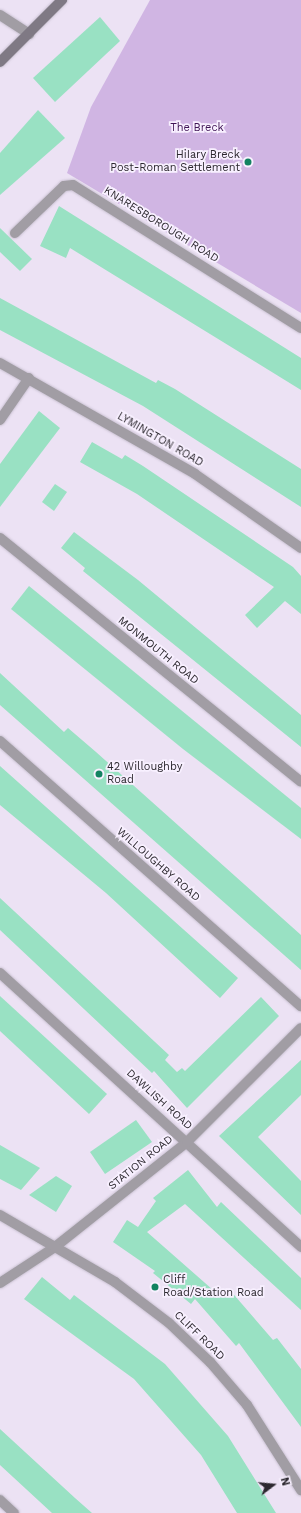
<!DOCTYPE html>
<style>
body{margin:0}
#map{position:relative;width:301px;height:1513px;overflow:hidden;background:#ece2f4;font-family:"Work Sans",sans-serif}
div>[style]{position:absolute}
[style*='--x']{left:calc(var(--x)*1px);top:calc(var(--y)*1px);width:calc(var(--w)*1px);rotate:calc(var(--a)*1deg)}
.green>*{inset:0;background:#d0b5e3}
.building>*{inset:0;background:#99e1c3}
.roads{filter:drop-shadow(0 0 1px #c9c1d1) drop-shadow(0 0 1px #c9c1d1)}
.minor>*{height:10px;margin:-5px;padding:0 5px;transform-origin:5px;border-radius:5px;background:#a19da4}
.tertiary>*{height:10px;margin:-5px;padding:0 5px;transform-origin:5px;border-radius:5px;background:#a19da4}
.secondary>*{height:10px;margin:-5px;padding:0 5px;transform-origin:5px;border-radius:5px;background:#7f7984}
.dots>*{width:11px;height:11px;translate:-50% -50%;box-sizing:border-box;border:2px solid #f8f0ff;border-radius:50%}
span{translate:-50% -50%;white-space:nowrap;text-align:center;line-height:1.15;-webkit-text-stroke:3.5px #f8f0ff;paint-order:stroke}
.park-label{font-size:11px;color:#3f1455}
.poi-label{font-size:11px;color:#2c282f}
.right{translate:-100% -50%;text-align:right}
.left{translate:0 -50%;text-align:left}
.street-label{font-size:11px;color:#2c282f}
.north{position:absolute;left:253px;top:1465px;width:40px;height:40px;-webkit-text-stroke:3px #f8f0ff;paint-order:stroke;rotate:74deg;font-size:11px;font-weight:700;line-height:16px;text-align:center;color:#2c282f}
.north::after{content:'';display:block;margin:auto;width:14px;height:18px;background:#2c282f;clip-path:polygon(50% 0,100% 100%,50% 72%,0 100%)}
</style>
<div id="map">
<div class="green">
<i style="clip-path:polygon(150px 0,301px 0,301px 313px,67px 173px,91px 107px)"></i>
</div>
<div class="building">
<i style="clip-path:polygon(100px 17px,120px 41px,55px 102px,33px 78px)"></i>
<i style="clip-path:polygon(38px 110px,65px 138px,0 195px,0 153px)"></i>
<i style="clip-path:polygon(59px 206px,301px 358px,301px 390px,70px 248px,66px 258px,40px 246px)"></i>
<i style="clip-path:polygon(0 228px,32px 259px,20px 271px,0 252px)"></i>
<i style="clip-path:polygon(0 298px,156px 383px,158px 380px,175px 389px,301px 469px,301px 507px,143px 406px,0 330px)"></i>
<i style="clip-path:polygon(39px 411px,60px 428px,0 507px,0 464px)"></i>
<i style="clip-path:polygon(92px 442px,122px 459px,125px 455px,143px 466px,293px 567px,301px 576px,301px 614px,285px 601px,257px 628px,245px 615px,274px 587px,137px 494px,80px 462px)"></i>
<i style="clip-path:polygon(55px 484px,67px 492px,54px 511px,42px 502px)"></i>
<i style="clip-path:polygon(74px 532px,138px 580px,301px 715px,301px 747px,83px 571px,85px 568px,61px 548px)"></i>
<i style="clip-path:polygon(29px 586px,301px 808px,301px 839px,183px 749px,11px 609px)"></i>
<i style="clip-path:polygon(0 673px,64px 732px,68px 728px,96px 752px,301px 935px,301px 970px,0 705px)"></i>
<i style="clip-path:polygon(0 766px,238px 978px,220px 998px,106px 893px,0 805px)"></i>
<i style="clip-path:polygon(0 898px,169px 1055px,165px 1060px,177px 1072px,182px 1068px,185px 1071px,261px 997px,279px 1016px,187px 1108px,154px 1071px,152px 1073px,0 930px)"></i>
<i style="clip-path:polygon(0 996px,107px 1094px,89px 1114px,0 1031px)"></i>
<i style="clip-path:polygon(301px 1060px,301px 1095px,258px 1137px,301px 1181px,301px 1215px,219px 1136px)"></i>
<i style="clip-path:polygon(136px 1120px,152px 1142px,105px 1174px,90px 1152px)"></i>
<i style="clip-path:polygon(0 1145px,40px 1168px,21px 1190px,0 1179px)"></i>
<i style="clip-path:polygon(188px 1170px,217px 1207px,221px 1202px,301px 1278px,301px 1310px,185px 1204px,147px 1232px,221px 1297px,229px 1289px,273px 1340px,277px 1338px,301px 1369px,301px 1427px,239px 1343px,236px 1346px,195px 1299px,191px 1304px,153px 1273px,155px 1271px,113px 1242px,127px 1220px,138px 1227px,156px 1201px,153px 1198px)"></i>
<i style="clip-path:polygon(56px 1176px,72px 1186px,56px 1212px,29px 1195px)"></i>
<i style="clip-path:polygon(42px 1277px,70px 1300px,74px 1295px,165px 1364px,228px 1436px,276px 1513px,237px 1513px,201px 1455px,134px 1379px,24px 1299px)"></i>
<i style="clip-path:polygon(0 1429px,75px 1498px,92px 1513px,52px 1513px,0 1465px)"></i>
</div>
<div class="roads">
<div class="minor">
<i style="--x:0;--y:15;--w:35;--a:33"></i>
<i style="--x:15;--y:233;--w:68;--a:-43.8"></i>
<i style="--x:64;--y:186;--w:9;--a:-6"></i>
<i style="--x:73;--y:185;--w:269;--a:32.1"></i>
<i style="--x:0;--y:363;--w:224;--a:29.6"></i>
<i style="--x:195;--y:474;--w:129;--a:34.9"></i>
<i style="--x:0;--y:420;--w:51;--a:-55.4"></i>
<i style="--x:0;--y:538;--w:387;--a:39"></i>
<i style="--x:0;--y:741;--w:401;--a:41.4"></i>
<i style="--x:0;--y:973;--w:407;--a:42.3"></i>
<i style="--x:0;--y:1283;--w:66;--a:-33.2"></i>
<i style="--x:55;--y:1247;--w:169;--a:-38.5"></i>
<i style="--x:187;--y:1142;--w:161;--a:-45"></i>
<i style="--x:0;--y:1500;--w:19;--a:43"></i>
</div>
<div class="tertiary">
<i style="--x:0;--y:1215;--w:133;--a:30.2"></i>
<i style="--x:115;--y:1282;--w:68;--a:37.2"></i>
<i style="--x:169;--y:1323;--w:57;--a:43.6"></i>
<i style="--x:210;--y:1362;--w:57;--a:49.3"></i>
<i style="--x:247;--y:1405;--w:101;--a:57.6"></i>
</div>
<div class="secondary">
<i style="--x:0;--y:62;--w:88;--a:-45"></i>
</div>
</div>
<div class="dots">
<i style="left:248px;top:162px;background:#138361"></i>
<i style="left:99px;top:774px;background:#138361"></i>
<i style="left:155px;top:1287px;background:#138361"></i>
</div>
<div class="park-label">
<span style="left:197px;top:128px">The Breck</span>
</div>
<div class="poi-label">
<span class="right" style="left:240px;top:162px">HiIary Breck<br>Post-Roman Settlement</span>
<span class="left" style="left:107px;top:774px">42 Willoughby<br>Road</span>
<span class="left" style="left:163px;top:1287px">Cliff<br>Road/Station Road</span>
</div>
<div class="street-label">
<span style="left:161px;top:225px;rotate:32deg">KNARESBOROUGH ROAD</span>
<span style="left:160px;top:440px;rotate:30deg">LYMINGTON ROAD</span>
<span style="left:158px;top:651px;rotate:39deg">MONMOUTH ROAD</span>
<span style="left:158px;top:865px;rotate:41deg">WILLOUGHBY ROAD</span>
<span style="left:159px;top:1100px;rotate:42deg">DAWLISH ROAD</span>
<span style="left:141px;top:1163px;rotate:-39deg">STATION ROAD</span>
<span style="left:199px;top:1336px;rotate:44deg">CLIFF ROAD</span>
</div>
<div class="north">N</div>
</div>
